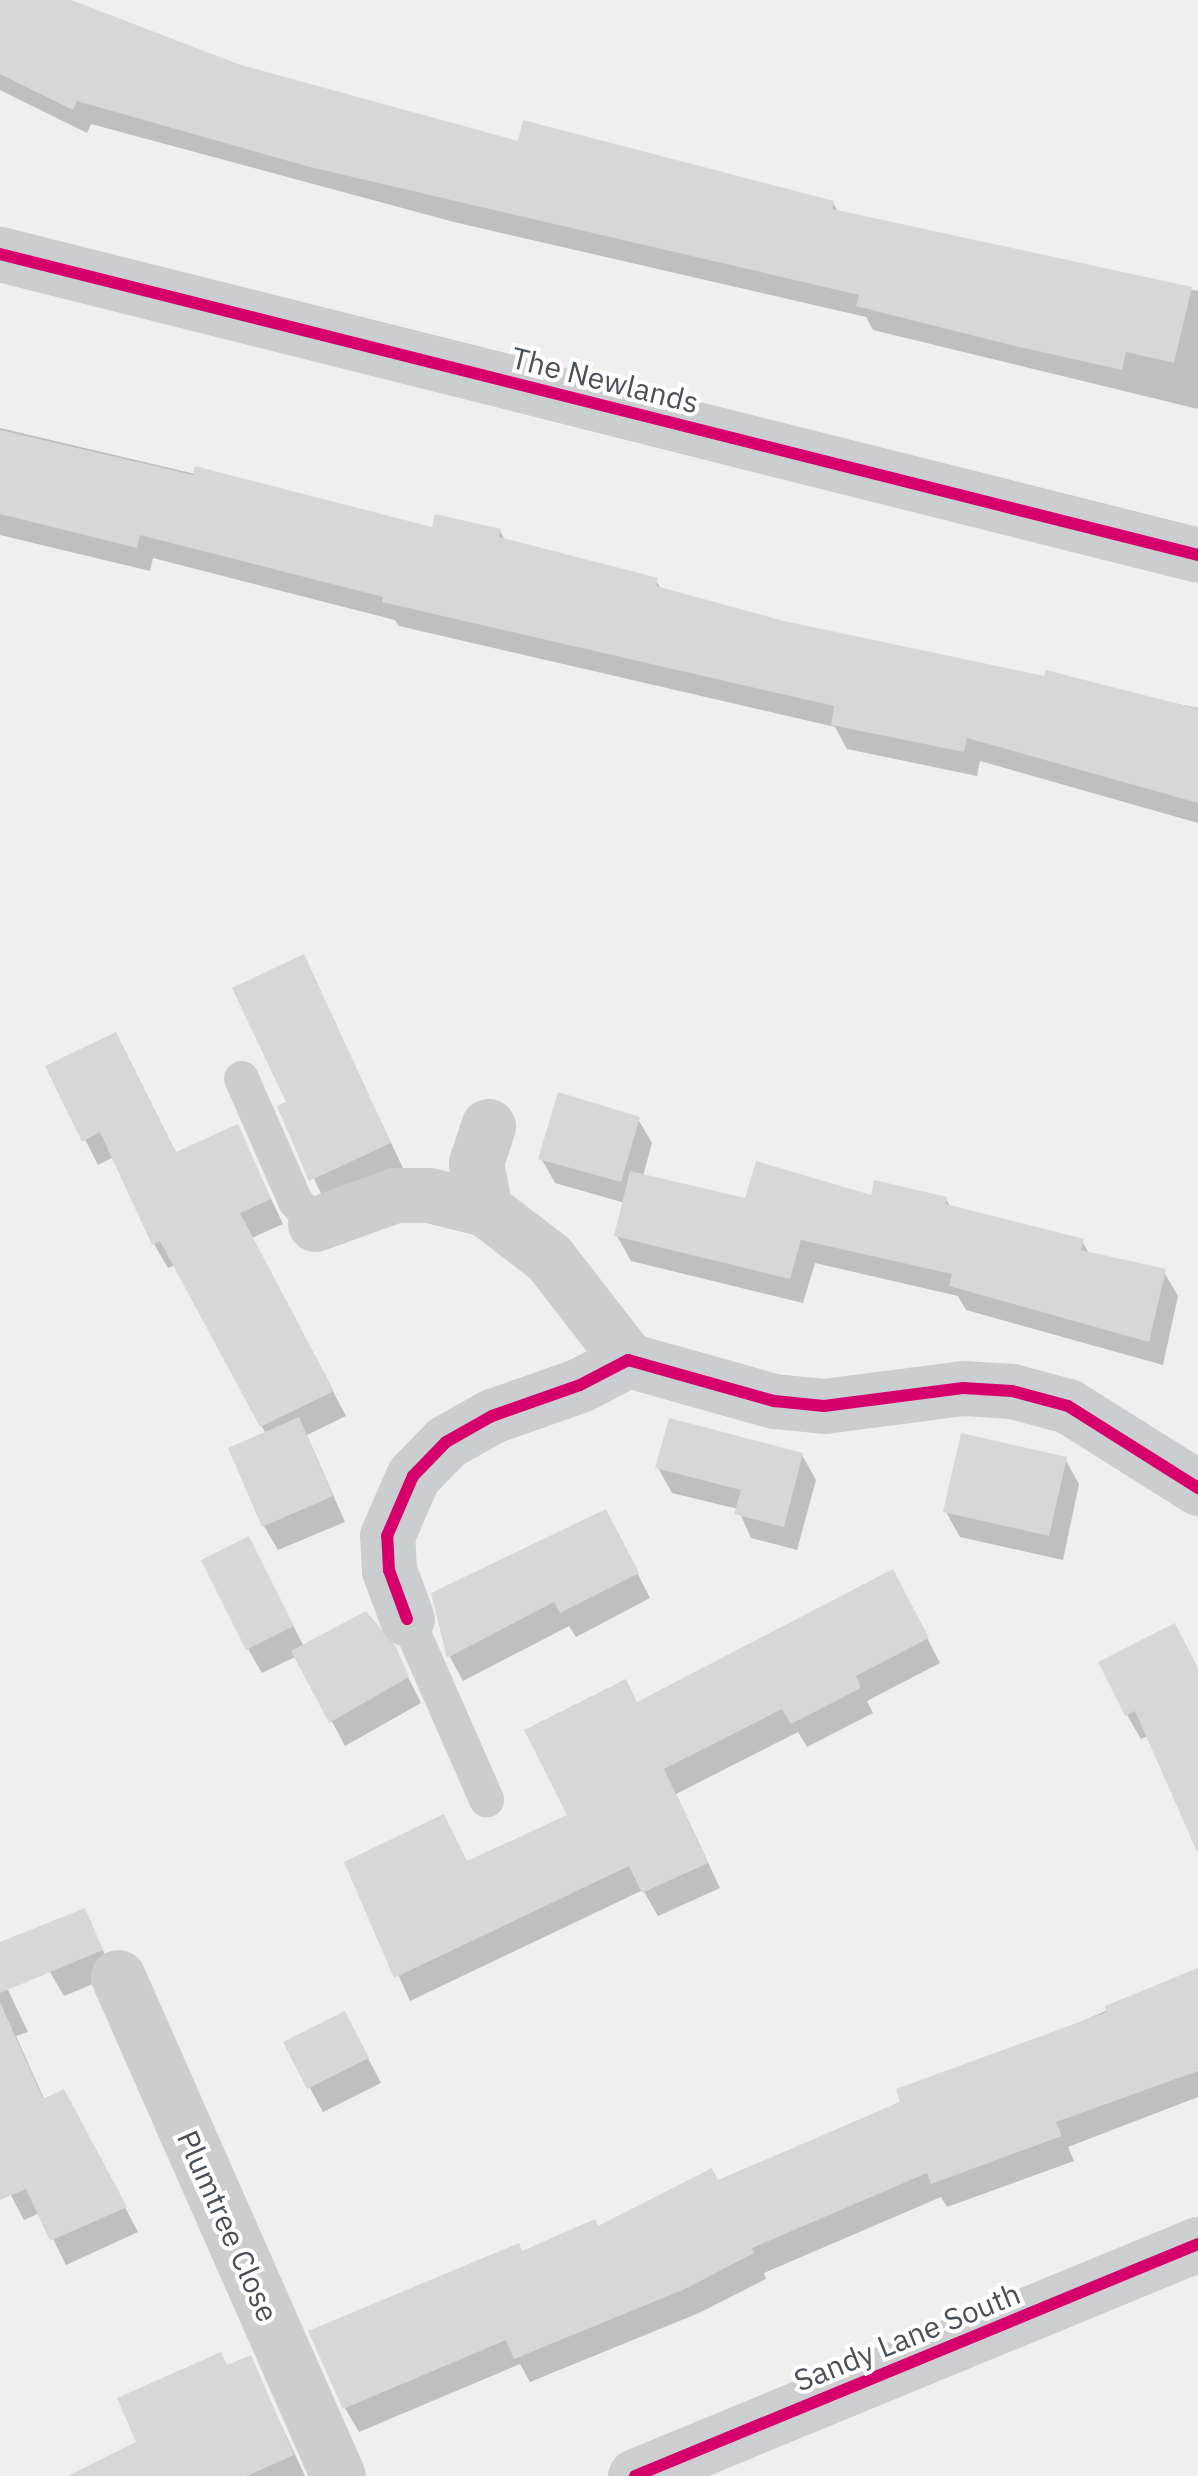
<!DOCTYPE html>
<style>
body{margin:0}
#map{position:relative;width:1198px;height:2476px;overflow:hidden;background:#f0efef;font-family:"IBM Plex Sans",sans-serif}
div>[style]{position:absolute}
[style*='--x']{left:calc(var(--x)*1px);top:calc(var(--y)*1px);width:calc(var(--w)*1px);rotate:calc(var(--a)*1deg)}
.shadow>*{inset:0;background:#0003}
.building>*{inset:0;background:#d7d7d9}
.lane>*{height:35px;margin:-17.5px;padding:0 17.5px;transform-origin:17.5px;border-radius:17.5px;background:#cbced0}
.street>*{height:55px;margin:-27.5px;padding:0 27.5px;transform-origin:27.5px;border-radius:27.5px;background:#cbced0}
.secondary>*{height:55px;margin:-27.5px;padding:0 27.5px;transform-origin:27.5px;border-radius:27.5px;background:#ccced0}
.cycleway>*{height:12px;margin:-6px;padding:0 6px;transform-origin:6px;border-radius:6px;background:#d6006c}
span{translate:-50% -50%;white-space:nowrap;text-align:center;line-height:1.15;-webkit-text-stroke:8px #fff;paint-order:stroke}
.street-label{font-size:30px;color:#48515a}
</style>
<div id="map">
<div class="shadow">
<i style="clip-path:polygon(0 0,63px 0,237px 66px,520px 144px,833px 203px,839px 213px,1198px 291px,1198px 409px,873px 330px,866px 317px,454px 222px,91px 124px,87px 133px,0 90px)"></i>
<i style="clip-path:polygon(0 428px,434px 530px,500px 531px,506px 542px,656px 580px,662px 591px,783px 624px,1198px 708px,1198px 823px,980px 761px,977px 776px,847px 749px,835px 727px,399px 626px,395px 620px,153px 558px,150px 571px,0 535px)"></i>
<i style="clip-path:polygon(303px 958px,403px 1168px,326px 1204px,280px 1107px,290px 1103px)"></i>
<i style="clip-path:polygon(48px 1067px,177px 1154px,237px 1127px,283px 1224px,252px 1238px,346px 1416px,307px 1435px,345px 1522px,278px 1550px,264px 1526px,266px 1434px,176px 1265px,168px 1268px,154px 1244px,114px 1157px,98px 1165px)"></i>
<i style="clip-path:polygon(638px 1119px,652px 1143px,643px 1176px,747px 1201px,946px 1199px,951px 1208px,1082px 1241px,1090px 1255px,1164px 1272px,1178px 1296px,1163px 1365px,966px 1310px,958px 1296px,815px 1263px,803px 1303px,631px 1261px,617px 1236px,625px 1203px,555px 1183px,541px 1158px)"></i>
<i style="clip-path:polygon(802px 1455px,816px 1480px,797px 1550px,751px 1538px,738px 1509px,672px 1493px,658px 1468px)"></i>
<i style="clip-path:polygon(1065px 1459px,1079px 1484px,1063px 1560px,960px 1537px,946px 1512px)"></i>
<i style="clip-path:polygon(619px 1537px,650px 1598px,576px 1637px,569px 1626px,463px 1681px,450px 1657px,434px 1594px)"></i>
<i style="clip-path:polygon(262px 1564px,304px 1647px,394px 1649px,421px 1703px,345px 1746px,297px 1656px,262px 1673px,248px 1649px)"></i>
<i style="clip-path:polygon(906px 1597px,940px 1663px,867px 1701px,873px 1713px,807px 1747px,798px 1732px,676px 1794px,720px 1888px,658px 1916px,643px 1890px,410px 2001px,348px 1863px,468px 1864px,570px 1816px,638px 1705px)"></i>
<i style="clip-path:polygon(1198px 1670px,1198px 1848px,1149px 1736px,1141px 1739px,1127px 1715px)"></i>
<i style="clip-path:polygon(84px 1911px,115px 1975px,64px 1996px,50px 1972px)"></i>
<i style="clip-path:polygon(1198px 1970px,1198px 2097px,1068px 2147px,1074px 2161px,947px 2207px,941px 2197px,764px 2273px,766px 2279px,699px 2313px,530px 2382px,520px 2364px,359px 2432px,345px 2408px,522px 2254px,717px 2183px)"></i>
<i style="clip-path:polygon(0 1973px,28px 2032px,16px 2036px,45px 2101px,77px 2116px,138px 2232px,66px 2265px,40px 2213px,24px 2220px,0 2175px)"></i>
<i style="clip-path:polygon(358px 2039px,381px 2083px,323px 2112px,286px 2044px)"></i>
<i style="clip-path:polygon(250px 2358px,305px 2476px,71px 2476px,139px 2443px,227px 2368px)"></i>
</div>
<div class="building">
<i style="clip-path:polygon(0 0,71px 0,238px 64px,518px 141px,523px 120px,834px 201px,832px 209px,1192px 287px,1174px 363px,1126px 352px,1122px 370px,1015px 346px,856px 306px,859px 295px,310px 167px,77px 101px,73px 110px,0 74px)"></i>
<i style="clip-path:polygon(0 430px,193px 475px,195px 466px,432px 527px,435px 514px,501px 529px,499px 537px,658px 578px,656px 586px,784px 621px,1044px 676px,1046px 670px,1198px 709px,1198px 803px,967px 738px,964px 752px,831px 725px,834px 706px,382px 602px,383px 597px,140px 535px,137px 548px,0 514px)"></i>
<i style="clip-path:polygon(304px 954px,391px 1143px,309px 1181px,277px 1106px,286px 1102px,232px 988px)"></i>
<i style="clip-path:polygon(116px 1032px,176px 1152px,238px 1124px,271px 1199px,240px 1213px,334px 1391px,260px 1427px,160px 1241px,152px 1245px,100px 1132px,82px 1142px,45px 1066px)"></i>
<i style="clip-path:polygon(558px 1092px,640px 1117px,621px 1182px,538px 1159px)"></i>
<i style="clip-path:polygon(756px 1161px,871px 1195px,874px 1180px,947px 1197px,946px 1204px,1084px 1239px,1081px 1250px,1166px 1269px,1149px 1342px,949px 1286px,952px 1274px,801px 1240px,790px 1279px,614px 1236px,630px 1171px,745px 1198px)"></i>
<i style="clip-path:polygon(299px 1417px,333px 1496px,262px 1527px,228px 1448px)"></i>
<i style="clip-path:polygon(669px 1418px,803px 1453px,784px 1527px,734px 1514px,741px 1490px,655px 1468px)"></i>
<i style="clip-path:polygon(961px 1433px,1067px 1457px,1049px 1536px,943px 1512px)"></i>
<i style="clip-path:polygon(606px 1509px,639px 1573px,560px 1613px,554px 1602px,447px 1658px,431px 1593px)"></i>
<i style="clip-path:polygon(249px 1536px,294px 1626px,246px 1650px,201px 1560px)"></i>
<i style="clip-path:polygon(893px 1569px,929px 1638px,856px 1676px,861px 1688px,791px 1724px,782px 1709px,664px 1769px,708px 1863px,642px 1893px,629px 1866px,394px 1978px,344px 1862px,444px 1814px,467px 1861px,567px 1815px,524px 1730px,626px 1679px,637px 1702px)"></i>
<i style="clip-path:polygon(366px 1611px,396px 1647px,409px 1677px,329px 1723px,291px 1651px)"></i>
<i style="clip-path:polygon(1175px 1623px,1198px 1668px,1198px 1854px,1135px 1711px,1125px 1716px,1098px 1662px)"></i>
<i style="clip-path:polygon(85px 1908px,103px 1950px,0 1993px,0 1942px)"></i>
<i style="clip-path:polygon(1198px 1968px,1198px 2071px,1056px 2122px,1062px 2136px,931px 2184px,927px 2173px,752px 2248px,754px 2253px,685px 2289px,514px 2359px,506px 2340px,343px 2409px,308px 2331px,519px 2243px,522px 2251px,595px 2219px,598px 2226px,712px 2168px,718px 2180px,900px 2102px,896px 2089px,1107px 2012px,1105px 2006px)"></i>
<i style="clip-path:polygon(0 2002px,43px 2099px,64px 2089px,127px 2207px,50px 2241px,26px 2189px,0 2200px)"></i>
<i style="clip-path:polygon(345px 2011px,369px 2058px,307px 2089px,283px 2042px)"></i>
<i style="clip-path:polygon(221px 2352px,227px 2365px,251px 2355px,294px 2455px,247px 2476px,68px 2476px,136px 2442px,117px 2398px)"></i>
</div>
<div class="lane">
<i style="--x:241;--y:1078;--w:134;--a:66.3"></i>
<i style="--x:295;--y:1201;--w:30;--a:49"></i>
<i style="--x:407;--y:1619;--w:197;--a:66.3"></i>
</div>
<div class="street">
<i style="--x:0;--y:254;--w:1235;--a:14.1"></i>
<i style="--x:485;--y:1209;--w:47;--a:-101.1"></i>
<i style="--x:476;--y:1163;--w:39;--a:-72"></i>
<i style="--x:315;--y:1224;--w:85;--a:-19.9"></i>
<i style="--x:395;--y:1195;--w:34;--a:0"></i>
<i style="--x:429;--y:1195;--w:58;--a:14"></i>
<i style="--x:485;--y:1209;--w:81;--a:37.4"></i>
<i style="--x:549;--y:1258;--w:129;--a:52.2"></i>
<i style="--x:407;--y:1619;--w:52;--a:-110.2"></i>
<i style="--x:389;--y:1570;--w:34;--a:-93"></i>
<i style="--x:387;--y:1536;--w:65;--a:-66.6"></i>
<i style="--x:413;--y:1476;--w:47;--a:-45.9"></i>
<i style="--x:446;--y:1442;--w:53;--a:-29.5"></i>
<i style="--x:492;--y:1416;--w:93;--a:-19.4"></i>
<i style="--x:580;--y:1385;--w:54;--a:-27.5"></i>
<i style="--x:628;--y:1360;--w:152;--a:15.7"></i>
<i style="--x:774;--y:1401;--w:50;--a:5.7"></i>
<i style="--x:824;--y:1406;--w:140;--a:-7.4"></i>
<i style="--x:963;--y:1388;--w:49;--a:3.5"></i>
<i style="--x:1012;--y:1391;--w:58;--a:15"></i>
<i style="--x:1068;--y:1406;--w:154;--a:32.2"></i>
<i style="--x:118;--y:1977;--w:545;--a:66.21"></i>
</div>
<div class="secondary">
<i style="--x:635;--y:2476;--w:609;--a:-22.4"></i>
</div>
<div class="cycleway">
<i style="--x:0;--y:254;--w:1235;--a:14.1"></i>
<i style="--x:407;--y:1619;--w:52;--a:-110.2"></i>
<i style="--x:389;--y:1570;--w:34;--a:-93"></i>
<i style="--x:387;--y:1536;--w:65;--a:-66.6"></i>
<i style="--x:413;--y:1476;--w:47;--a:-45.9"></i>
<i style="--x:446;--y:1442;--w:53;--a:-29.5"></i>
<i style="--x:492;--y:1416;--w:93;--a:-19.4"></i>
<i style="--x:580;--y:1385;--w:54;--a:-27.5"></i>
<i style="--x:628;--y:1360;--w:152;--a:15.7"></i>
<i style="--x:774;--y:1401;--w:50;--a:5.7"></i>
<i style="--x:824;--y:1406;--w:140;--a:-7.4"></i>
<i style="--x:963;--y:1388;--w:49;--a:3.5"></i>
<i style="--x:1012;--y:1391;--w:58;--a:15"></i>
<i style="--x:1068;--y:1406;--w:154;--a:32.2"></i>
<i style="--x:635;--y:2476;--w:609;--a:-22.4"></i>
</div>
<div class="street-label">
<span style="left:605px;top:380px;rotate:14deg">The Newlands</span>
<span style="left:228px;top:2226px;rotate:66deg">Plumtree Close</span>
<span style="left:907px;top:2337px;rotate:-22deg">Sandy Lane South</span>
</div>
</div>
